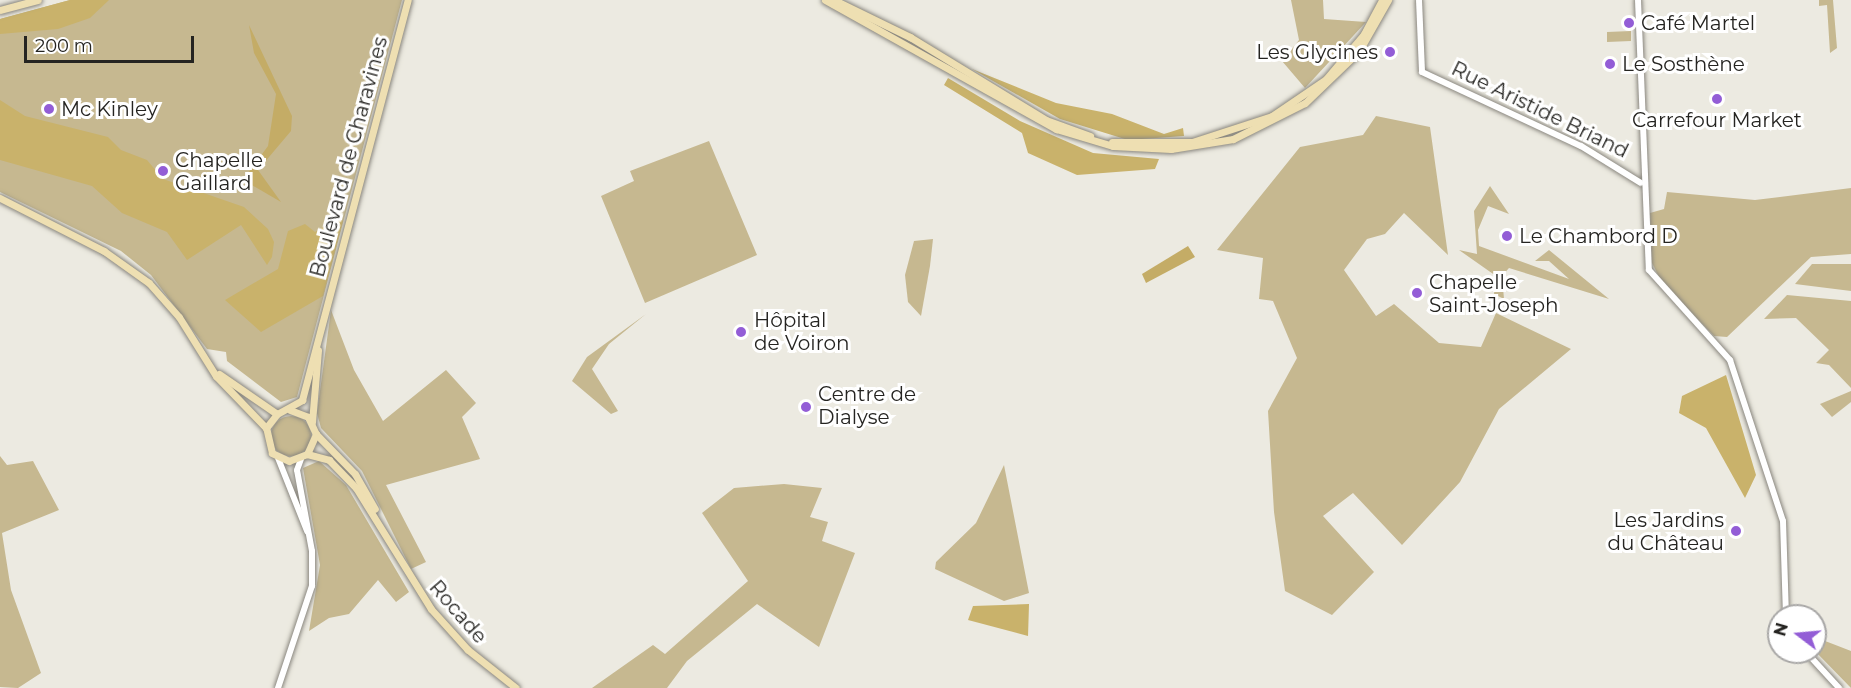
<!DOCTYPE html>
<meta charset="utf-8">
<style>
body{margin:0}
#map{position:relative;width:1851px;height:688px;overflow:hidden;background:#eceae1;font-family:Montserrat,sans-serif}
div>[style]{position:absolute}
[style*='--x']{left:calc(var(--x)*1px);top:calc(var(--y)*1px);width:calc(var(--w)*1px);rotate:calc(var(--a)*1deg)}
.green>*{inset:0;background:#c6b890}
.round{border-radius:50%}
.forest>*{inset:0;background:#c9b26b}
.water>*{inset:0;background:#c4ac66}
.roads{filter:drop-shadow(0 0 2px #8a877f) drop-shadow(0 0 2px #8a877f)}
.secondary>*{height:6px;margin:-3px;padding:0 3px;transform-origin:3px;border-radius:3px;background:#fff}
.primary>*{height:7px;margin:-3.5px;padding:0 3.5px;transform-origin:3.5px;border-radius:3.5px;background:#eedfb2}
.dots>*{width:16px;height:16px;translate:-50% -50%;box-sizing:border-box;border:3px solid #fff;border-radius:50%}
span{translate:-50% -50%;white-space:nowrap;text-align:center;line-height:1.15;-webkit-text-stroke:6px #fff;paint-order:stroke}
.poi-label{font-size:20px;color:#252421}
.left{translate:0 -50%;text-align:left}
.right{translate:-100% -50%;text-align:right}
.street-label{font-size:20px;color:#252421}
.north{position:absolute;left:1767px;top:604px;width:60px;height:60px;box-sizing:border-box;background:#fff;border:2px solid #a8a7a6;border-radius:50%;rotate:286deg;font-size:16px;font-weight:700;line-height:24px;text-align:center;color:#252421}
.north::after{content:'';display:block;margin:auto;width:21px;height:27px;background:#935dd6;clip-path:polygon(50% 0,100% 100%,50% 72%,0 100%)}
.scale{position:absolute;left:24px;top:36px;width:170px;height:27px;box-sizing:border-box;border:3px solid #252421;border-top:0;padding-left:8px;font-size:18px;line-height:21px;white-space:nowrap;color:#252421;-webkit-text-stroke:4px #fff;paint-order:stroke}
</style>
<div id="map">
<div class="green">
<i style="clip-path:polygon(70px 0,402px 0,297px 397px,281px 402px,227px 361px,226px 352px,207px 349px,151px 275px,121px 251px,0 192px,0 19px)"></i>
<i style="clip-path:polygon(1291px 0,1323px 0,1324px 19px,1366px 22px,1305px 88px,1282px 61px,1299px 40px)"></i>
<i style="clip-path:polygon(1819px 0,1833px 0,1837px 48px,1830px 53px,1827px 5px,1819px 6px)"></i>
<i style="clip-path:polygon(1631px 31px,1631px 41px,1607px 42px,1607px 32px)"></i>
<i style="clip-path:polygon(1376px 116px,1430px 127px,1448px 255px,1404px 213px,1385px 234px,1367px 239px,1344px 270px,1376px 316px,1394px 304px,1439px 343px,1481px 347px,1496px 313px,1571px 349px,1499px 409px,1460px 482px,1402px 545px,1353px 493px,1323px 516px,1374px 572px,1332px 615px,1285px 591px,1274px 512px,1268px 411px,1297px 358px,1273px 301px,1259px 299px,1263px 258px,1217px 250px,1300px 147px,1363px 135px)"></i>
<i style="clip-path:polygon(709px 141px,757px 255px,645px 303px,601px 196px,634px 181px,630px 171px)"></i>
<i style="clip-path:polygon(1490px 186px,1509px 214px,1488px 206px,1478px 230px,1479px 246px,1569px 279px,1549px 261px,1535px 261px,1549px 250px,1609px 299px,1509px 268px,1502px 276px,1504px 299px,1494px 294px,1496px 276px,1459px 250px,1477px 254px,1474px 211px)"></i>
<i style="clip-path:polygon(1851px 188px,1851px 254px,1811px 257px,1727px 337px,1714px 336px,1661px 281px,1652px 263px,1650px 213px,1664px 209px,1667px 192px,1755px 200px)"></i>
<i style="clip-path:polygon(933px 239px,930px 266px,921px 316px,908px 302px,905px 275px,914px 241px)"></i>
<i style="clip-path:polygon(1812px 264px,1851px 264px,1851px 291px,1795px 284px)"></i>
<i style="clip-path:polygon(1787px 295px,1851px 301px,1851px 388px,1829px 365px,1816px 363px,1829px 350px,1796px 318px,1764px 319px)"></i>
<i style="clip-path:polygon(331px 310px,354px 370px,383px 421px,446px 370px,476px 403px,462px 417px,480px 459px,386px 485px,426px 562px,411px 569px,362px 471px,321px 428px,317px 413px)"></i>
<i style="clip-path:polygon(646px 314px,609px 344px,592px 369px,618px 411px,611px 414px,572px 381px,587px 357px)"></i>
<i style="clip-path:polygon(1851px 391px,1851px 402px,1832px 417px,1820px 404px)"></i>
<i class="round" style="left:271px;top:416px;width:40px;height:40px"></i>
<i style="clip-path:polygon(0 456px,7px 465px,33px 461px,59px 510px,2px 533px,11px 590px,41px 673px,18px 688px,0 687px)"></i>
<i style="clip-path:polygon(319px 461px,346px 485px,409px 592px,396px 602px,378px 580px,349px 614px,329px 618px,309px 631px,320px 565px,303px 468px)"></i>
<i style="clip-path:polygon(1004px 465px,1029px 593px,1004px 601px,935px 569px,936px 562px,976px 523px)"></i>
<i style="clip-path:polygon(784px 484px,822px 488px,810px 517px,828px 522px,822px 541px,855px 553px,819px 647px,757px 604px,687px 661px,667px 688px,592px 688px,653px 645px,665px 654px,748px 581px,702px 513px,734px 488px)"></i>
<i style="clip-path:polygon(1815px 624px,1822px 628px,1820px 639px,1851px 651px,1851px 688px,1815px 651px)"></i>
</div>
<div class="forest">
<i style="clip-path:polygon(70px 0,109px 0,90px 18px,58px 29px,0 34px,0 19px)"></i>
<i style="clip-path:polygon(972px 69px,1056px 103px,1112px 114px,1164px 134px,1183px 128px,1184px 136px,1128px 140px,1060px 119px)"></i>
<i style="clip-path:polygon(948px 78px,1020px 121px,1093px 153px,1159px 159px,1155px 169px,1077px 175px,1028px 153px,1022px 133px,944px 85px)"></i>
<i style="clip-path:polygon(0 100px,25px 116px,108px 137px,121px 150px,147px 160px,163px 179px,244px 207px,268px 229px,274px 242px,272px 257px,267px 265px,241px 225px,187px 260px,167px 232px,122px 213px,92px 186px,0 160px)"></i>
<i style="clip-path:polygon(339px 218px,343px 221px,323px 296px,261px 332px,225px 300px,278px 269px,288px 231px,305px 224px,315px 232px)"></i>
<i style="clip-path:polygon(1726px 375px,1756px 475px,1745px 498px,1706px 428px,1679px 413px,1682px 396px)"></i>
<i style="clip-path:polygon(1029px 604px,1028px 636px,968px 620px,973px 606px)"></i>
</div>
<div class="water">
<i style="clip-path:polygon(249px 25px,292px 116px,291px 131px,258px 170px,281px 202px,243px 180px,268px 146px,276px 94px,254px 53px)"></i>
<i style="clip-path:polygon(1188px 246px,1195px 257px,1146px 283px,1142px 274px)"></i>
</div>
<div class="roads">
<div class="secondary">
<i style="--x:1419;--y:0;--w:72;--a:87.6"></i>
<i style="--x:1422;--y:72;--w:175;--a:25"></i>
<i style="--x:1581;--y:146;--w:70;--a:31.7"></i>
<i style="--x:1638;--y:0;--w:270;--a:87.7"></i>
<i style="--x:1649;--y:270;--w:121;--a:48"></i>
<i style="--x:1730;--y:360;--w:169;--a:71.8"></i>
<i style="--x:1783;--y:521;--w:95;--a:88.2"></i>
<i style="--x:278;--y:458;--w:79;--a:68.3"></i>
<i style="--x:1806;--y:652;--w:49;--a:47.5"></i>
<i style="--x:278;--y:688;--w:108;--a:-71.6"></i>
<i style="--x:312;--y:586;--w:35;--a:-90"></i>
<i style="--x:312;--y:551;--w:82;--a:-100.5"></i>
<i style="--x:297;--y:470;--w:12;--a:-70"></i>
</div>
<div class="primary">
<i style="--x:825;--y:0;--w:265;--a:29.2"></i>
<i style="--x:1056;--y:129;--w:59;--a:16.6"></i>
<i style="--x:1113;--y:146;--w:58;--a:3"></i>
<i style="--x:1171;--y:149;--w:63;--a:-9.2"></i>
<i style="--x:1233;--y:139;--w:80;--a:-26.6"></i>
<i style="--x:1305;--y:103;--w:75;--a:-43.9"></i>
<i style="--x:1359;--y:51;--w:59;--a:-60.4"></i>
<i style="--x:834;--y:0;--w:85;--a:26"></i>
<i style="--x:910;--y:37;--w:159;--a:31.4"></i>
<i style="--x:1046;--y:120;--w:47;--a:20"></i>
<i style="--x:0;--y:10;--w:39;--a:-15"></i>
<i style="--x:1112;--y:142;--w:80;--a:0"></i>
<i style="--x:1192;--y:142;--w:84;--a:-18"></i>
<i style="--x:1272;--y:116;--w:65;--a:-34.4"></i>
<i style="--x:1326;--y:79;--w:59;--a:-49.8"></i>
<i style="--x:1364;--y:34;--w:38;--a:-62"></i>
<i style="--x:0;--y:198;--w:117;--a:27"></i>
<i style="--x:104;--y:251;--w:55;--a:35.4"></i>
<i style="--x:149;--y:283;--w:45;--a:48.6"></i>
<i style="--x:179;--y:317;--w:70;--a:57.9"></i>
<i style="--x:216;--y:376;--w:72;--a:46.1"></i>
<i style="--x:219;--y:374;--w:70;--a:34.6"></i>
<i style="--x:290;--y:410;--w:19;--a:21"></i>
<i style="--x:308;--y:417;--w:19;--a:65"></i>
<i style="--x:316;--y:434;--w:22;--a:114"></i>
<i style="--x:307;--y:454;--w:19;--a:159"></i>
<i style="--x:289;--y:461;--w:19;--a:-155"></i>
<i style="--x:272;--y:453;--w:26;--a:-103"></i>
<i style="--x:266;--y:428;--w:18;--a:-52"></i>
<i style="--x:277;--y:414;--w:29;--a:-29"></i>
<i style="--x:302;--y:400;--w:414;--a:-75.2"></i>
<i style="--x:312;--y:422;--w:72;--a:-85.2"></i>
<i style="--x:316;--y:434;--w:56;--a:45.7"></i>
<i style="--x:355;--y:474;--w:40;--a:60.3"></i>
<i style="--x:307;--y:454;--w:23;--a:15"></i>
<i style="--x:329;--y:460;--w:39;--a:46"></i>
<i style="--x:356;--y:488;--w:142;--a:58.2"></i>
<i style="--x:431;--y:609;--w:55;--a:47.9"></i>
<i style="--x:468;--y:650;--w:61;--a:38.4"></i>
</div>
</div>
<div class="dots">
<i style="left:1629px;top:23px;background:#935dd6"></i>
<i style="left:1390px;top:52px;background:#935dd6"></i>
<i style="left:1610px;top:64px;background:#935dd6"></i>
<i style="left:1717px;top:99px;background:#935dd6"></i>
<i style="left:49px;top:109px;background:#935dd6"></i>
<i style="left:163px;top:171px;background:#935dd6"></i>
<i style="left:1507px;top:236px;background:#935dd6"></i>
<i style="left:1417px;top:293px;background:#935dd6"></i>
<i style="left:741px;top:332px;background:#935dd6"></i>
<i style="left:806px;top:407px;background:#935dd6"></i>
<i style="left:1736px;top:531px;background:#935dd6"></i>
</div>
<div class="poi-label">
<span class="left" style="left:1641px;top:23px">Café Martel</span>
<span class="right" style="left:1378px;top:52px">Les Glycines</span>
<span class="left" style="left:1622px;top:64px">Le Sosthène</span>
<span class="left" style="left:61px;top:109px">Mc Kinley</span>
<span style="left:1717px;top:120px">Carrefour Market</span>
<span class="left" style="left:175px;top:172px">Chapelle<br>Gaillard</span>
<span class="left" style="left:1519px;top:236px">Le Chambord D</span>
<span class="left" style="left:1429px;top:294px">Chapelle<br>Saint-Joseph</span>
<span class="left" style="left:754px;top:332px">Hôpital<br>de Voiron</span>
<span class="left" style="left:818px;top:406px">Centre de<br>Dialyse</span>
<span class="right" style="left:1724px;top:532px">Les Jardins<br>du Château</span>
</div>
<div class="street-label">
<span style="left:1540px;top:110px;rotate:26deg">Rue Aristide Briand</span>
<span style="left:349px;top:157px;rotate:-75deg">Boulevard de Charavines</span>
<span style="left:458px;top:612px;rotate:49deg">Rocade</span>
</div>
<div class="north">N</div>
<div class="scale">200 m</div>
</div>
